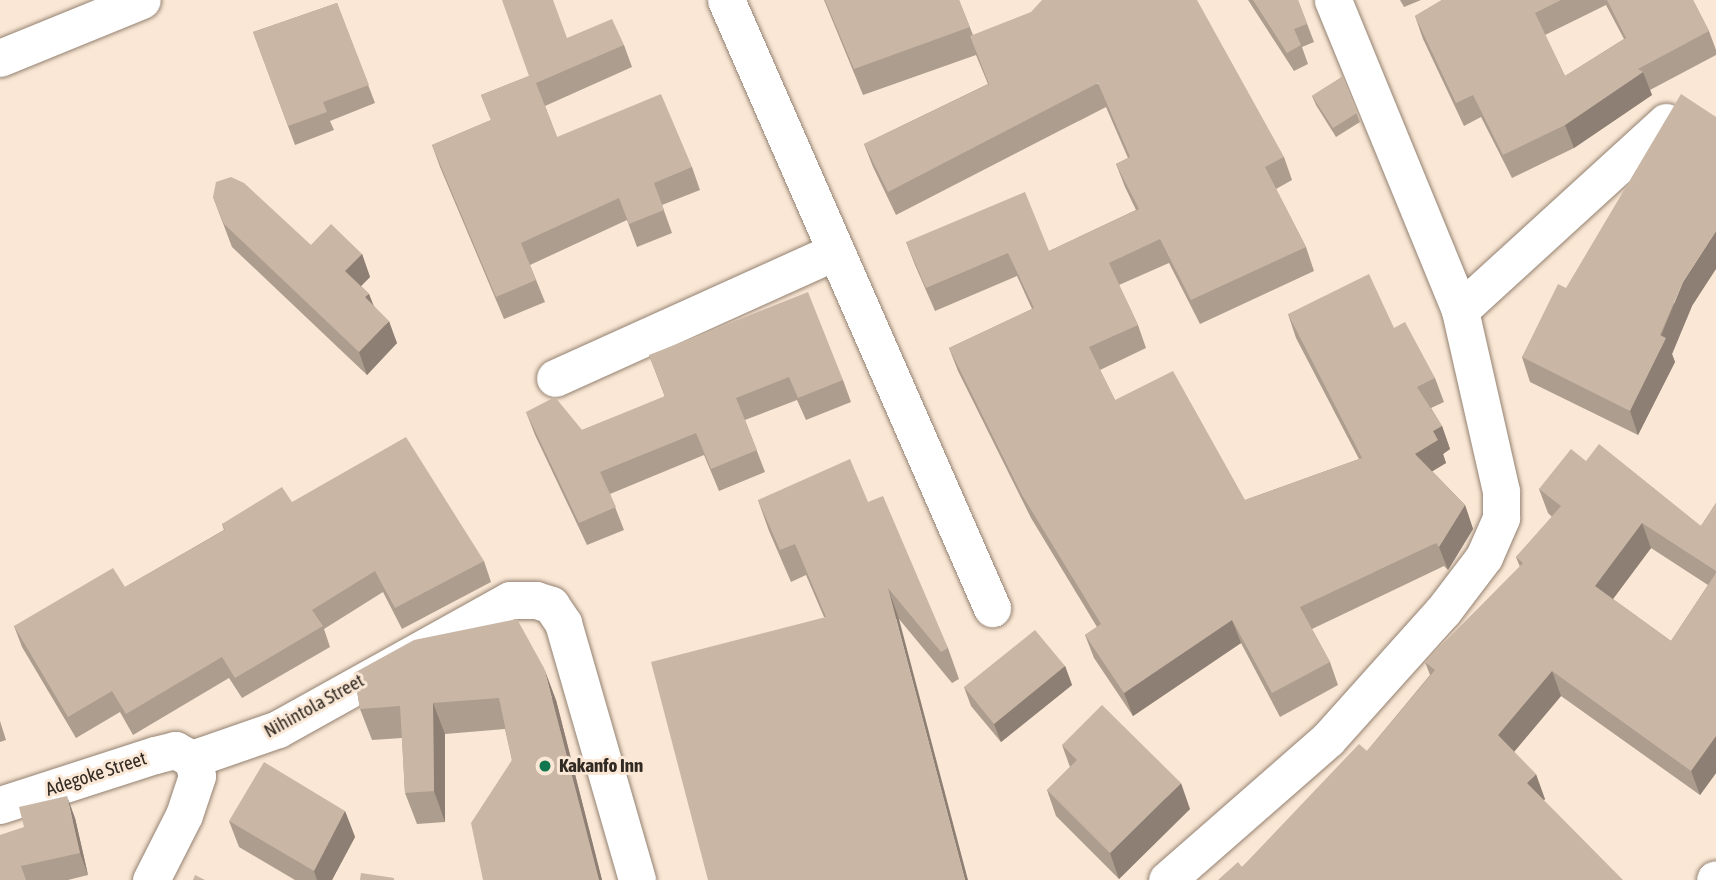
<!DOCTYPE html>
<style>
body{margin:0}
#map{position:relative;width:1716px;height:880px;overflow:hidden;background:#fae7d5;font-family:"Asap Condensed",sans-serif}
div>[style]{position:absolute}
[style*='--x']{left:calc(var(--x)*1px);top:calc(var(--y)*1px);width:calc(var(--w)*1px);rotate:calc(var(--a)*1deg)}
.roads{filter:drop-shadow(0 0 2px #938171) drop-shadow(0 0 2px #938171)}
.minor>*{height:37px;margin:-18.5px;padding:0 18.5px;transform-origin:18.5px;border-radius:18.5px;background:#fff}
.wall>*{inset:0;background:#ad9d8e}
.shaded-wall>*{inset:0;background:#8d7f74}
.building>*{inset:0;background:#c9b6a5}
.dots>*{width:19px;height:19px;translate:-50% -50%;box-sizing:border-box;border:4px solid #fae7d5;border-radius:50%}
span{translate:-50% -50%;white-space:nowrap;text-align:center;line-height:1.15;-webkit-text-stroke:6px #fae7d5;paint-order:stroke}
.street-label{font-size:19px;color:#312a23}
.poi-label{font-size:19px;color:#312a23;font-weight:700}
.left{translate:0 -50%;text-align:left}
</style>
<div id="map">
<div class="roads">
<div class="minor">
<i style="--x:726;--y:0;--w:664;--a:66.37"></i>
<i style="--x:0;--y:58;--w:153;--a:-22.2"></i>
<i style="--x:1460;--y:310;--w:279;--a:-42.4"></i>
<i style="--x:555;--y:378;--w:308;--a:-24.3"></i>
<i style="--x:192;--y:759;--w:91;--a:-19.2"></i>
<i style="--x:278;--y:729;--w:265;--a:-29.1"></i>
<i style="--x:510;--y:600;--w:26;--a:0"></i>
<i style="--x:536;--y:600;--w:16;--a:18"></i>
<i style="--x:551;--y:605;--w:22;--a:56"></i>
<i style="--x:563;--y:623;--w:267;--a:73.9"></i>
<i style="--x:0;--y:805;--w:163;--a:-17.9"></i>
<i style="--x:155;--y:755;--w:21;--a:-14"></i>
<i style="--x:175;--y:750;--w:19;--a:28"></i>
<i style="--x:151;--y:880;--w:73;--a:-63.1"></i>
<i style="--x:184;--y:815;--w:41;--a:-71.6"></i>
<i style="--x:197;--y:776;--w:18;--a:-106"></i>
<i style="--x:1167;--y:880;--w:214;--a:-41.2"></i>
<i style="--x:1328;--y:739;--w:172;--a:-48.1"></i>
<i style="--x:1443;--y:611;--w:68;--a:-52.8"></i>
<i style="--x:1484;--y:557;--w:43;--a:-66.4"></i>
<i style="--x:1501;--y:518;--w:27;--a:-90"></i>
<i style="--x:1501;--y:491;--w:186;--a:-102.8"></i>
<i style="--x:1460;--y:310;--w:335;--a:-112.3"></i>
<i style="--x:1715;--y:880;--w:1;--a:-45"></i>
</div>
</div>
<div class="wall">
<i style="clip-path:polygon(824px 0,959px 0,973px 35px,1284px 157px,1292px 180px,1276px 189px,1306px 247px,1314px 271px,1200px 324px,1169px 263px,1119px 285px,1138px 325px,1146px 348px,1100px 370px,1115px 400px,1245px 500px,1359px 459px,1296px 338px,1288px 314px,1394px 328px,1435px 378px,1444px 402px,1431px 408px,1442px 426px,1450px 449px,1443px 454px,1446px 463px,1432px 471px,1465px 505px,1473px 529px,1448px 570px,1444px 566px,1312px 629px,1330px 662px,1338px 685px,1280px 717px,1241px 643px,1133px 716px,1094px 658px,1085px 635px,1097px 627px,1031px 518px,958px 371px,949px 348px,1032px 309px,1017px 276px,935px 311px,915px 265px,906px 242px,1049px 251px,1136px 210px,1125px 187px,1116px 164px,1128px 158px,1106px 107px,896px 215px,873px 167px,864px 144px,988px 84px,976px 55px,863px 95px)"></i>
<i style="clip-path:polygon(1248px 0,1298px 0,1314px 42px,1302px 47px,1308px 64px,1294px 71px)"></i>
<i style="clip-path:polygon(1400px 0,1421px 0,1404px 7px)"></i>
<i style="clip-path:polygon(evenodd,1442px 0,1693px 0,1709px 31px,1716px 50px,1716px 55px,1650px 90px,1652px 95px,1574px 148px,1512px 178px,1481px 117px,1464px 126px,1423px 39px,1415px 16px,1442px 0,1606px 5px,1624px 39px,1565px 76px,1545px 35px,1606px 5px)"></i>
<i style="clip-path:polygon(337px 3px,375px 103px,330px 121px,334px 130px,295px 145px,253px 32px)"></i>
<i style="clip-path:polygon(567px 38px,624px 45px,632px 67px,545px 106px,557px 137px,692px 167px,700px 190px,662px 205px,672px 233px,637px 247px,627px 220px,530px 265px,545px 302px,504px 319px,440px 167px,432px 145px,491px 120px,481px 95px,529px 76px)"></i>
<i style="clip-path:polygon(1342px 77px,1360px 122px,1336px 137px,1316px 105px,1312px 96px)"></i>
<i style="clip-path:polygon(213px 197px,311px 245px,362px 254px,370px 277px,361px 286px,369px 294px,374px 306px,397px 343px,367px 375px,232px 247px)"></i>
<i style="clip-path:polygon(1566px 288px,1692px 306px,1672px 354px,1675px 362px,1638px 435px,1530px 382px,1522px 357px)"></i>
<i style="clip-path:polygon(649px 355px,843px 380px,851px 402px,806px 420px,797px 400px,745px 420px,765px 472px,719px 491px,704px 455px,610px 494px,624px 530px,587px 545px,535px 435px,526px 412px,582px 430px,665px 397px)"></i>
<i style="clip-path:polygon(evenodd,1586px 461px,1701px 526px,1716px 503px,1716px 773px,1700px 795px,1561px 696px,1514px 752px,1545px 799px,1544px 800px,1242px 867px,1367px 751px,1430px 675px,1425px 662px,1520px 567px,1516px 557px,1552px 517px,1548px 513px,1539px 489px,1586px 461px,1651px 548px,1708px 585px,1671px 641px,1613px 599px,1651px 548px)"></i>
<i style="clip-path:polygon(758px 500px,868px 502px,948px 648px,959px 679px,952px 683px,899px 619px,824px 617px,806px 575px,791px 582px,769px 531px)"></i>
<i style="clip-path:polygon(292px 502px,484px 561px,491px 582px,402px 629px,383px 592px,324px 629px,330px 647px,242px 698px,229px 678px,133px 735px,120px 712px,76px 738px,22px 647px,14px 626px,125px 587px,224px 530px,222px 524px)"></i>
<i style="clip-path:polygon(1065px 666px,1072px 685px,1001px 742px,971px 706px,964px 687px)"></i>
<i style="clip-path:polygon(354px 673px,556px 700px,602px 880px,483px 880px,512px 760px,505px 729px,445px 734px,445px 822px,417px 824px,405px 793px,402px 738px,372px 740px,360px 709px)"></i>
<i style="clip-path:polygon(0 721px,6px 740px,0 742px)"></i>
<i style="clip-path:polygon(1062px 745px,1190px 809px,1119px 879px,1056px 816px,1047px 790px,1070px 767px)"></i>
<i style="clip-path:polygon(345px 811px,355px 837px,332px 880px,295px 880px,239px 847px,229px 821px)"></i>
<i style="clip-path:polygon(75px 818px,88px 875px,68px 880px,0 880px)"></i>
</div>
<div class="shaded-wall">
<i style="clip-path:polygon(1643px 72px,1652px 95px,1574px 148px,1565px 125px)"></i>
<i style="clip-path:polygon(1716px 231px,1716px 269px,1692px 306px,1672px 354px,1675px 362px,1638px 435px,1630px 411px,1683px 282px)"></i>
<i style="clip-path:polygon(362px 254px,370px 277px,354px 293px,345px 271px)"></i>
<i style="clip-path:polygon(369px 294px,377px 316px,365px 297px)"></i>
<i style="clip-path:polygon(389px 321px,397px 343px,367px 375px,359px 352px)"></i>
<i style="clip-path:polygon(1442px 426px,1450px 449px,1443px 454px,1446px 463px,1423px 477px,1415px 454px,1433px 431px)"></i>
<i style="clip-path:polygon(1465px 505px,1473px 529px,1448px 570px,1439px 547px)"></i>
<i style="clip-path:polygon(1642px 523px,1651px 548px,1604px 611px,1595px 586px)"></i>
<i style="clip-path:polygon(888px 588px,899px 619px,968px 880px,965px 880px)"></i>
<i style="clip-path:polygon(1232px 620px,1241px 643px,1133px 716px,1124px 693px)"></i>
<i style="clip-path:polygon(1065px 666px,1072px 685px,1001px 742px,994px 724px)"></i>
<i style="clip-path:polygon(544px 668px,556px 700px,602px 880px,599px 880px)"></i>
<i style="clip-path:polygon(1552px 671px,1561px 696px,1507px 760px,1498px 735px)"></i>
<i style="clip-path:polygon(433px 703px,445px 734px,445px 822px,434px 791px)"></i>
<i style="clip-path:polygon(1716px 736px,1716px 773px,1700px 795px,1691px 771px)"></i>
<i style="clip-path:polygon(1536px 774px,1545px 799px,1536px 808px,1527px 783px)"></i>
<i style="clip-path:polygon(1181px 783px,1190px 809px,1119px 879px,1110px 853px)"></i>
<i style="clip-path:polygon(67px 796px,75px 818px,88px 875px,80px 853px)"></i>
<i style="clip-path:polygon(345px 811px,355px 837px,332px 880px,317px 880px,314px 871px)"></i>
</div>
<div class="building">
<i style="clip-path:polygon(502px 0,553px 0,567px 38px,612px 19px,624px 45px,536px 83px,557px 137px,661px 94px,692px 167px,654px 183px,664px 210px,629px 224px,619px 198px,521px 243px,536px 280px,496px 297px,432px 145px,491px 120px,481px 95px,529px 76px)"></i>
<i style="clip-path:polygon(825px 0,959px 0,970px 27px,854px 69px)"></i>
<i style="clip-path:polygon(1042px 0,1197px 0,1284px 157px,1265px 167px,1306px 247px,1191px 300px,1160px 239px,1109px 263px,1138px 325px,1089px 347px,1115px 400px,1173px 371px,1245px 500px,1362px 458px,1288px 314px,1369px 274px,1394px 328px,1405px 322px,1435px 378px,1417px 387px,1442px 426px,1433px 431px,1438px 440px,1415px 454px,1465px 505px,1439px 547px,1436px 543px,1300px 607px,1330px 662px,1272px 693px,1232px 620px,1124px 693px,1085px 635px,1101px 624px,1022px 495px,949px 348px,1034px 308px,1008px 253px,926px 288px,906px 242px,1025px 192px,1049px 251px,1139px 209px,1116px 164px,1130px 157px,1098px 83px,888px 192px,864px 144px,989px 84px,970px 36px,1031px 12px)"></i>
<i style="clip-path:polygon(1253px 0,1298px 0,1307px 24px,1294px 29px,1301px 45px,1287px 53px)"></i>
<i style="clip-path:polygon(1442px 0,1561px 0,1535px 13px,1565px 76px,1626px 38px,1607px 0,1693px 0,1709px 31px,1638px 69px,1643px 72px,1565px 125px,1503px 155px,1473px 95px,1456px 103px,1415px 16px)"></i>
<i style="clip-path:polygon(337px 3px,369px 85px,323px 102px,327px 112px,288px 126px,253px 32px)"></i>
<i style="clip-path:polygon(1342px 77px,1357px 113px,1333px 128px,1312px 96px)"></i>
<i style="clip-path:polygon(1681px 94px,1716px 117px,1716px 231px,1683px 282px,1660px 335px,1666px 338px,1630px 411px,1522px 357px,1558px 284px,1566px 288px)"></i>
<i style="clip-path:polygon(231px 177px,244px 183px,311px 245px,331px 224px,362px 254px,345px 271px,369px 294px,365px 297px,389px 321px,359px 352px,224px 224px,213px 197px,216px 182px)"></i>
<i style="clip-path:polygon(808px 292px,843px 380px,798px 398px,789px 377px,736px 398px,757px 450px,711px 469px,696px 433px,600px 472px,616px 507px,579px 523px,526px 412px,555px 397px,582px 430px,665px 396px,649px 355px)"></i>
<i style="clip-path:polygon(406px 437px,484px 561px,395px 608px,375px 571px,312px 610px,323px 626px,235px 678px,222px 657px,126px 714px,112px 691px,68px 717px,14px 626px,113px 568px,125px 587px,225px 530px,222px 524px,282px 487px,292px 502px)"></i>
<i style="clip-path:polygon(1599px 444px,1701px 526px,1716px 503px,1716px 571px,1642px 523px,1595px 586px,1671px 641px,1716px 573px,1716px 736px,1691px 771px,1552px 671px,1498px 735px,1536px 774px,1527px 783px,1623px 880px,1218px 880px,1238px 862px,1242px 867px,1359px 744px,1367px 751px,1435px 670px,1425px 662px,1523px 563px,1516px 557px,1561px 506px,1539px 489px,1571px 449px,1586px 461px)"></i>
<i style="clip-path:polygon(850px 459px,868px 502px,883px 496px,948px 648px,941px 652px,888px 588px,965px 880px,708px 880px,651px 662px,826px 617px,795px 544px,780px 550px,758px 500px)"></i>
<i style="clip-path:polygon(517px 619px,544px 668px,599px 880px,483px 880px,471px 823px,512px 760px,499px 698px,433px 703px,434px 791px,405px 793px,400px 706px,360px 709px,354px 673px,414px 640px)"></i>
<i style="clip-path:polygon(1035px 630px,1065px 666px,994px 724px,964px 687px)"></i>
<i style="clip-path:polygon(1102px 705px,1181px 783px,1110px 853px,1047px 790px,1077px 760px,1062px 745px)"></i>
<i style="clip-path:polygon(264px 762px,345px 811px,314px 871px,229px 821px)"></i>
<i style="clip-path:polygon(67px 796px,80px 853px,21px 866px,26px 880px,0 880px,0 835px,24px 827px,19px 807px)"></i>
<i style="clip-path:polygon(361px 873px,394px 878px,394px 880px,360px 880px)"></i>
<i style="clip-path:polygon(195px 875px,205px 880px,193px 880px)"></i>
</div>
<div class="dots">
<i style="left:545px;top:766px;background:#0f764e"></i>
</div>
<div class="street-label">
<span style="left:314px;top:706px;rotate:-29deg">Nihintola Street</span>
<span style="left:96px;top:774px;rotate:-18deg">Adegoke Street</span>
</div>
<div class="poi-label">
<span class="left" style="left:559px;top:766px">Kakanfo Inn</span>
</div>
</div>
